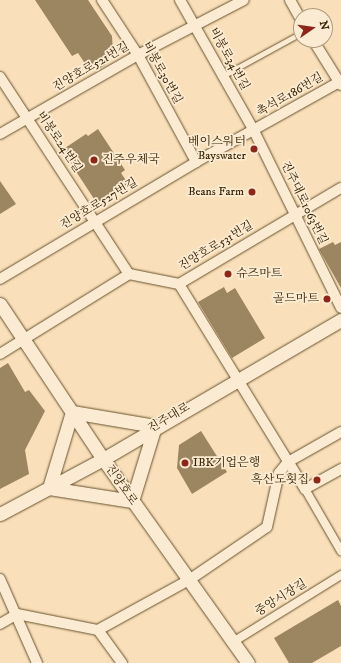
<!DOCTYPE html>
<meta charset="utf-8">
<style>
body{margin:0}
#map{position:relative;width:341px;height:663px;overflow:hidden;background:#f9e0ba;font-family:"IM FELL DW Pica","Noto Serif KR",serif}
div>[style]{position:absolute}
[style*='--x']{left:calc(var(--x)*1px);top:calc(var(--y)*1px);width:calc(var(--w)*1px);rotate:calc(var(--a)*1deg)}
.building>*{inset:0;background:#9c8561}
.roads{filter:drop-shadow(0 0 1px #68522e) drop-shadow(0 0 1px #68522e)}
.service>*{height:5px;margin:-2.5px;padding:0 2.5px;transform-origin:2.5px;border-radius:2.5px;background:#fbebd2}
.pedestrian>*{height:8px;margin:-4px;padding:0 4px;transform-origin:4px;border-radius:4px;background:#fbebd2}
.minor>*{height:10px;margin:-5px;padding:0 5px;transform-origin:5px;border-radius:5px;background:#fbebd2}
.tertiary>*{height:13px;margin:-6.5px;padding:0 6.5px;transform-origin:6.5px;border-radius:6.5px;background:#fbebd2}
.dots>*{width:11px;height:11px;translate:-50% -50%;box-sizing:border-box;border:2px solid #fbebd2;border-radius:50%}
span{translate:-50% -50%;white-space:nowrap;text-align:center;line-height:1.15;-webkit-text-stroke:3.5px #fbebd2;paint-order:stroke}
.street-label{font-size:12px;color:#382200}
.poi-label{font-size:12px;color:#382200}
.right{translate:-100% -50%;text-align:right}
.left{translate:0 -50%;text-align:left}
.north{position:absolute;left:293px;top:8px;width:40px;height:40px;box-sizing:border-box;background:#fbebd2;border:1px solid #ad9b7e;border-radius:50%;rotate:77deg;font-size:11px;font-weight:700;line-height:16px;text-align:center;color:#382200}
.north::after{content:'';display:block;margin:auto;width:14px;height:18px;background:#8f2418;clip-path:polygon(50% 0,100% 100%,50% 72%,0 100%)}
</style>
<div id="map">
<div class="building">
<i style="clip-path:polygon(35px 0,88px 0,112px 36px,113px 51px,105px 65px,97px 70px,86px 65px,78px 53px,72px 56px)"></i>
<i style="clip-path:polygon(98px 129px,125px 170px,121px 173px,129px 185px,98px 205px,62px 150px,86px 134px,88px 136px)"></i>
<i style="clip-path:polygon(0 181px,16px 204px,0 214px)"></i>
<i style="clip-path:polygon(333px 242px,335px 245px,341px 242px,341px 288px,319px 249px)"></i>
<i style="clip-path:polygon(224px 287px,227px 293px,235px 288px,265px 338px,232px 358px,198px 302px)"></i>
<i style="clip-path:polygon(8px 363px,25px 392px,29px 390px,45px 411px,25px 450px,29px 474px,0 489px,0 368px)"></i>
<i style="clip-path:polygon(201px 431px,227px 472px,192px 494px,177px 468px,179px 445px)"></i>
<i style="clip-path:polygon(338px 600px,341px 606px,341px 646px,312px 663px,289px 663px,274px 638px)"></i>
</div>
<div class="roads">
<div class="service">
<i style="--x:224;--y:75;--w:88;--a:-28.6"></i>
</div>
<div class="pedestrian">
<i style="--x:305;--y:489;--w:72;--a:59.9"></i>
<i style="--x:233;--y:642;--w:127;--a:-31.8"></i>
</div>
<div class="minor">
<i style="--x:102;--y:0;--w:66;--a:56.8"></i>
<i style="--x:138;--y:55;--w:122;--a:61.5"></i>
<i style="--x:180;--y:0;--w:150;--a:60.5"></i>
<i style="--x:254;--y:131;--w:197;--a:63.8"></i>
<i style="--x:290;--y:0;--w:23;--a:61"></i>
<i style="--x:313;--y:40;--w:53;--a:58.1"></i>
<i style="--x:0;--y:77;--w:235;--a:56.8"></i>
<i style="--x:0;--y:134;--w:159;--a:-29.8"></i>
<i style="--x:138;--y:55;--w:119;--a:-27.4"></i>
<i style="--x:0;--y:279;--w:228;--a:-30.8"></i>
<i style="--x:196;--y:162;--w:166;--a:-29.2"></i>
<i style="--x:179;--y:284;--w:241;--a:58.4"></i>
<i style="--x:305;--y:489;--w:41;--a:-29.1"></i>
<i style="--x:0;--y:354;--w:152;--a:-31.8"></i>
<i style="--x:129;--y:274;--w:51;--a:11.3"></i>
<i style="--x:179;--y:284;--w:188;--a:-30.7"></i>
<i style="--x:0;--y:579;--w:92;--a:66.2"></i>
<i style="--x:17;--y:614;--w:83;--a:11.2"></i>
<i style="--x:0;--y:624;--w:20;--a:-30"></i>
<i style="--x:98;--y:630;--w:104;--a:-28.8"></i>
<i style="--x:189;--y:580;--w:94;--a:-34.2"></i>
<i style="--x:267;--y:527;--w:55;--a:-77.5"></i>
<i style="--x:279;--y:473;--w:14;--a:-51"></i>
<i style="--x:288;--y:462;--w:61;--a:-29.5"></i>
<i style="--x:98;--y:630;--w:41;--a:54"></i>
</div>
<div class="tertiary">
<i style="--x:0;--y:304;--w:186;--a:56.4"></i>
<i style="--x:103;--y:459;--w:250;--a:54.6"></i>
<i style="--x:72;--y:412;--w:84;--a:9.6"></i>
<i style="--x:155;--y:426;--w:78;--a:107"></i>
<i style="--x:132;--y:501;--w:84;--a:-171.1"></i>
<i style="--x:49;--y:488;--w:79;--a:-73.2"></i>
<i style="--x:0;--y:514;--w:117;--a:-28.1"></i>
<i style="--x:103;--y:459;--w:276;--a:-30.3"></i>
</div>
</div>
<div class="dots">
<i style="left:254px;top:149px;background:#8f2418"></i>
<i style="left:94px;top:160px;background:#8f2418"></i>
<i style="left:252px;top:192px;background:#8f2418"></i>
<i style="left:228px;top:274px;background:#8f2418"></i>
<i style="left:327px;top:299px;background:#8f2418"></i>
<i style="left:185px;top:463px;background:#8f2418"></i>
<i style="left:317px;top:480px;background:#8f2418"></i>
</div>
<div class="street-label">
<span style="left:229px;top:59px;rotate:61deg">비봉로34번길</span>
<span style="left:91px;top:67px;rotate:-30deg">진양호로521번길</span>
<span style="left:162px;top:73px;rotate:61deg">비봉로30번길</span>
<span style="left:290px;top:95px;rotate:-30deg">촉석로186번길</span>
<span style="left:59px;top:142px;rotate:56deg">비봉로24번길</span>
<span style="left:304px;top:203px;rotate:64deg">진주대로1063번길</span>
<span style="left:99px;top:204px;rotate:-31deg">진양호로527번길</span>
<span style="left:216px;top:246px;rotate:-31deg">진양호로531번길</span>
<span style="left:169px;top:418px;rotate:-31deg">진주대로</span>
<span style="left:121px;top:485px;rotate:55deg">진양호로</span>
<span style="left:281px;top:598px;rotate:-32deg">중앙시장길</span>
</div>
<div class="poi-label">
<span class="right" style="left:246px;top:149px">베이스워터<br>Bayswater</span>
<span class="left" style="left:102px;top:160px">진주우체국</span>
<span class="right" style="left:244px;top:192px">Beans Farm</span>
<span class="left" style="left:236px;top:274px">슈즈마트</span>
<span class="right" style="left:319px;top:299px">골드마트</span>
<span class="left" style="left:193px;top:463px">IBK기업은행</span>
<span class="right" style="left:309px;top:480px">흑산도횟집</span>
</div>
<div class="north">N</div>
</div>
